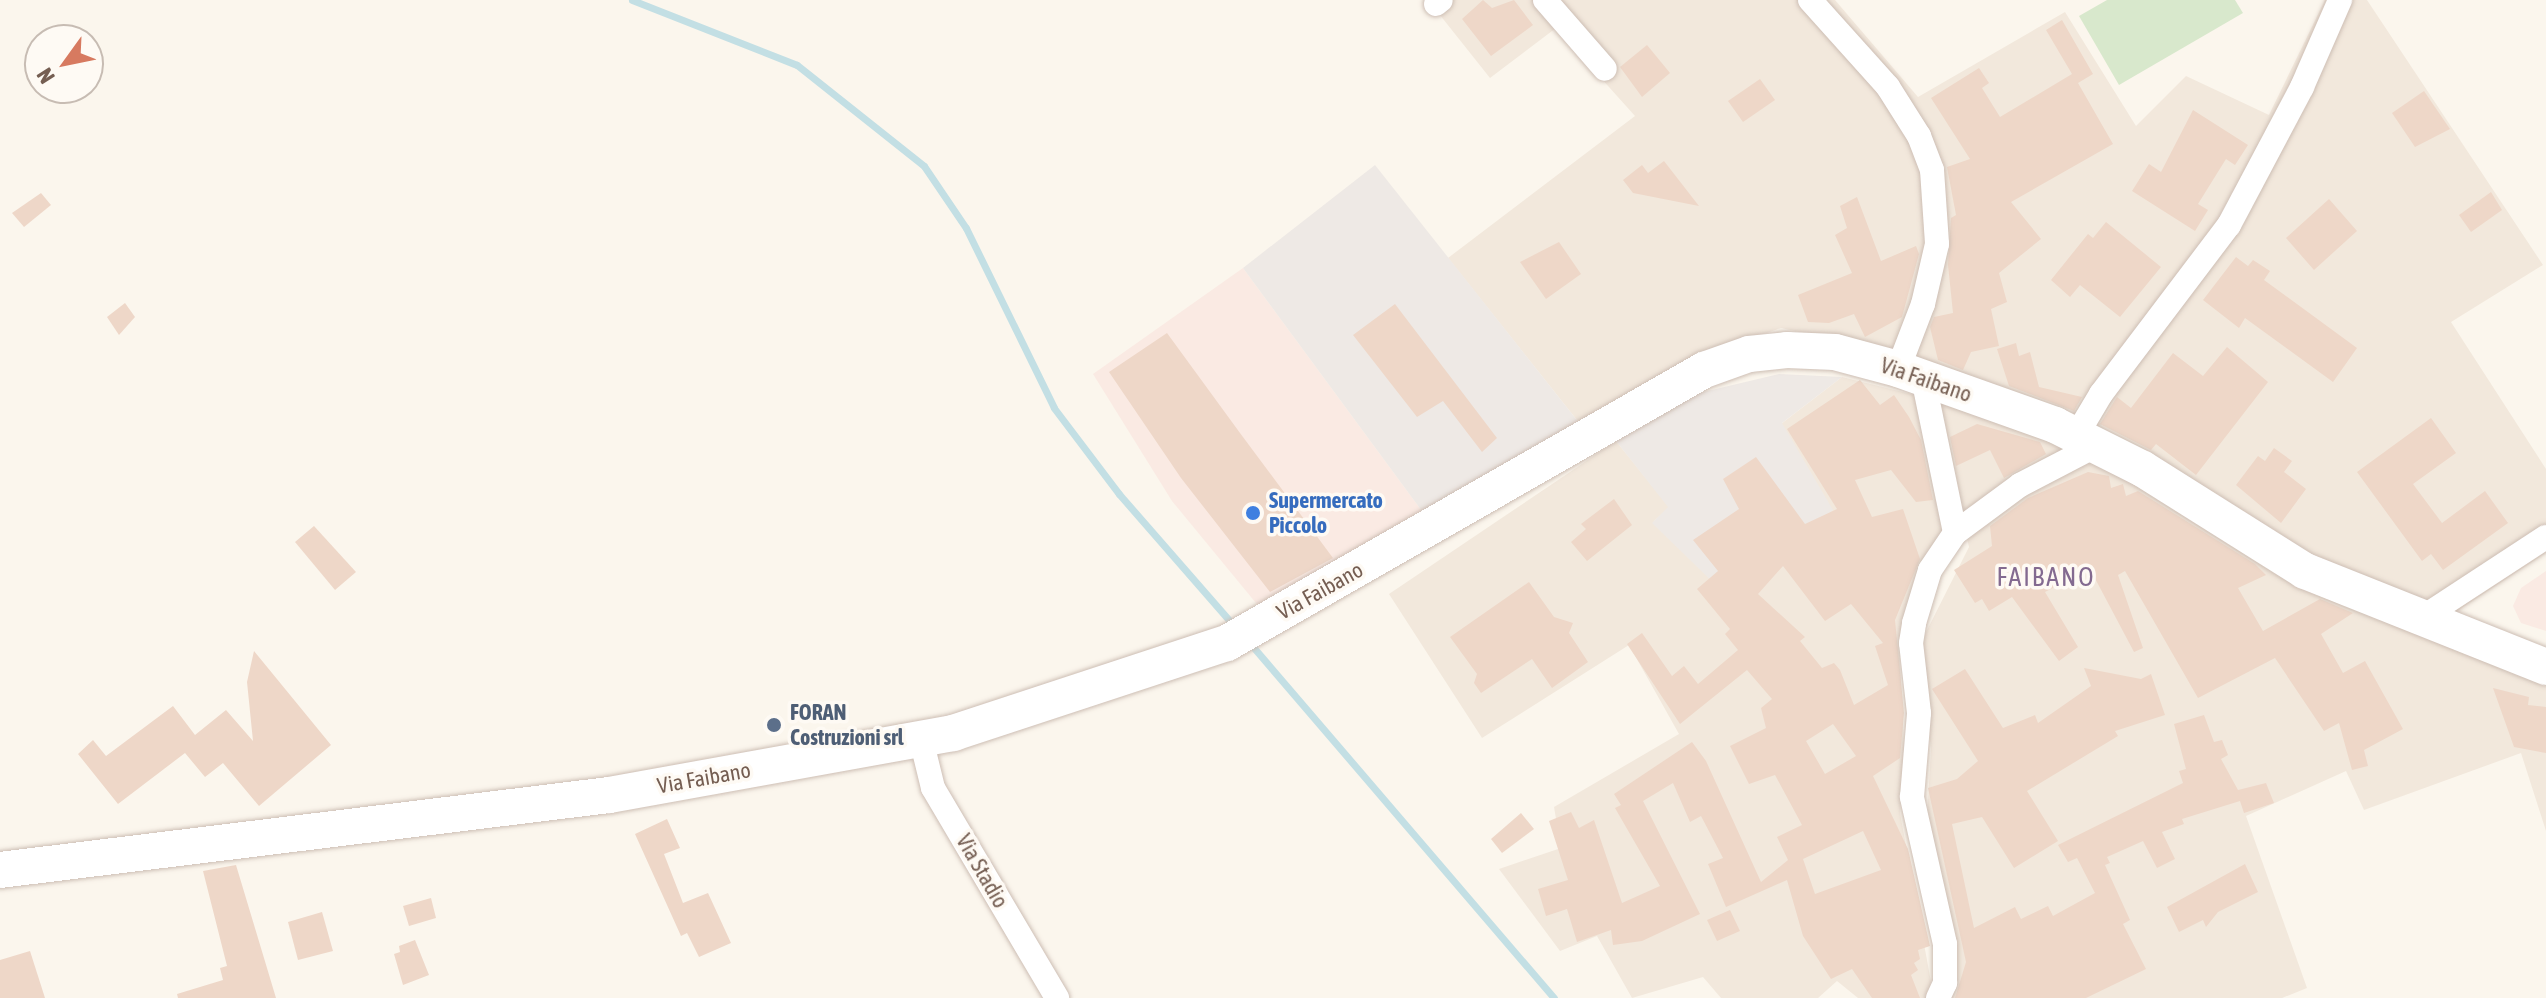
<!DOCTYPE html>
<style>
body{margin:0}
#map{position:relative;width:2546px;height:998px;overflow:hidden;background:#fbf6ed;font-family:"Asap Condensed",sans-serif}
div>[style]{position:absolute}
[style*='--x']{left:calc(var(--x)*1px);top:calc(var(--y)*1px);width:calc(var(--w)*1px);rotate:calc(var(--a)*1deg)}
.residential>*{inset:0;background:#f2e8dc}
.commercial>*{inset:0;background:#faeae3}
.industrial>*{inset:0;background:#eee9e5}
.green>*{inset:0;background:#d8e8cc}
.stream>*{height:7px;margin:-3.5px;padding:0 3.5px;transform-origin:3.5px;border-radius:3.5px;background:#c3dfe4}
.building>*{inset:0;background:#eed7c8}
.roads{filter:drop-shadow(0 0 2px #cdbeb4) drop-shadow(0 0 2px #cdbeb4)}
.street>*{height:24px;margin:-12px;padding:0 12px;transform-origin:12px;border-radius:12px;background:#fff}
.secondary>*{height:36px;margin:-18px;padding:0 18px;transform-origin:18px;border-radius:18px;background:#fff}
.dots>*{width:22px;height:22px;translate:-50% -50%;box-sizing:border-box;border:4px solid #fefaf4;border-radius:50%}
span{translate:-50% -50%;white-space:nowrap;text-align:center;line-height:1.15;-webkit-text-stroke:7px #fefaf4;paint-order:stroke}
.street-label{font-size:22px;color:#755e52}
.shop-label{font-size:22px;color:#366cbe;font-weight:700}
.left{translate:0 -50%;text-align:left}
.service-label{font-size:22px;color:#4e5e75;font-weight:700}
.quarter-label{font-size:26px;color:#836a90;letter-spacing:2px}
.north{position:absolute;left:24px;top:24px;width:80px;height:80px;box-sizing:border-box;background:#fefaf4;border:2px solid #c7bcb3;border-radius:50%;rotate:237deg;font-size:22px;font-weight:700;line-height:32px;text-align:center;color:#755e52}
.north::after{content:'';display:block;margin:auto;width:28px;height:36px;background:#d77a60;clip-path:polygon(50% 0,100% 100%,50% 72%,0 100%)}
</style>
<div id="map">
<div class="residential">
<i style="clip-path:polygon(1428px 0,1835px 0,1918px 97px,2065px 12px,2136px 126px,2186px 76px,2269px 115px,2325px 0,2367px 0,2543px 265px,2451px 322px,2546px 469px,2546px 553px,2445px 619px,2309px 555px,2102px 428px,1890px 352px,1781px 328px,1687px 361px,1580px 424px,1448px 258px,1635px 116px,1556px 28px,1490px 78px)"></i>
<i style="clip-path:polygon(1842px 377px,1919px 396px,1947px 540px,1899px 638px,1904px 748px,1900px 813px,1931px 982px,1927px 998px,1858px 998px,1837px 981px,1818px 998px,1721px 998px,1703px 977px,1632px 998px,1597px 936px,1560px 951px,1499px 869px,1561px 848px,1554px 807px,1679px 734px,1629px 645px,1482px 738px,1389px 594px,1616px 441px,1669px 507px,1652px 523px)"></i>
<i style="clip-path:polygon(1936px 402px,2047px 439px,2546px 681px,2546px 831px,2521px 753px,2364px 810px,2346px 771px,2246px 816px,2307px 988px,2282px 998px,1943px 998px,1927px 819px,1931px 749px,1920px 644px,1969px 547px)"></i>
</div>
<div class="commercial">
<i style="clip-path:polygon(1243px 268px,1427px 518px,1265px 614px,1172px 501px,1093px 374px)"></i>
<i style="clip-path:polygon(2546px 571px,2546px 631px,2521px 623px,2513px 606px,2521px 588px)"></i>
</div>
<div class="industrial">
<i style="clip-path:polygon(1375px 165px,1580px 424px,1427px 518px,1243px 268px)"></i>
<i style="clip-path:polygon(1779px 374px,1842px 377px,1782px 423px,1833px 510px,1725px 594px,1652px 523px,1668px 507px,1616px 441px,1699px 393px)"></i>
</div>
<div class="green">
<i style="clip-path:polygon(2107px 0,2235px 0,2243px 13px,2119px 85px,2079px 16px)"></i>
</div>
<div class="stream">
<i style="--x:632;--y:0;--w:177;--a:21.5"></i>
<i style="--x:797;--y:65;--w:162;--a:38.5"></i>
<i style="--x:924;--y:166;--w:75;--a:55.9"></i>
<i style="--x:966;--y:228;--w:200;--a:63.9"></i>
<i style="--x:1054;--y:408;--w:108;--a:52.9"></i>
<i style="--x:1119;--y:494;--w:175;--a:48.9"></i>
<i style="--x:1248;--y:641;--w:470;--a:49.4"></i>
</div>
<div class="building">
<i style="clip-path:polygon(1483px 0,1492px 8px,1514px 0,1533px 25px,1491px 56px,1462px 19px)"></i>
<i style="clip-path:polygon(2062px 20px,2093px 74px,2078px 83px,2113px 144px,2011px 202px,2041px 239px,1999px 273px,2007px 302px,1991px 309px,1999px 346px,1971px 352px,1963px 370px,1938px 360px,1930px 327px,1934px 317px,1953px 313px,1948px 265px,1951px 218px,1956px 215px,1947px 167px,1970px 159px,1931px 98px,1979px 68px,1989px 83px,1982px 88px,2000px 117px,2072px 74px,2046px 30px)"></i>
<i style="clip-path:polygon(1647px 45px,1670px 73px,1642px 97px,1620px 67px)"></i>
<i style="clip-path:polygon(1760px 79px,1775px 100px,1743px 122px,1728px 101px)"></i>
<i style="clip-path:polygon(2424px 91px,2450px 129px,2415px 147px,2392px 113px)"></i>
<i style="clip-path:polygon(2193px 110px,2248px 145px,2235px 165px,2226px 159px,2198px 204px,2208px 210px,2195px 231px,2132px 191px,2149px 164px,2161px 172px)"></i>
<i style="clip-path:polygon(1664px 161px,1699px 206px,1633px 193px,1623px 180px,1642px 165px,1648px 173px)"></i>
<i style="clip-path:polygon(2491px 192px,2502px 210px,2471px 232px,2459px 215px)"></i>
<i style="clip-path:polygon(41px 193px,51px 205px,24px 227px,12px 213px)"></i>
<i style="clip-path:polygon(1857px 197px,1881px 261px,1916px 246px,1919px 254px,1902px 317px,1865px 337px,1854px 314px,1829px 323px,1808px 322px,1798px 295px,1852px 273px,1835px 235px,1847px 228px,1840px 206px)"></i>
<i style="clip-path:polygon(2329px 199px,2357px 231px,2314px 270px,2286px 238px)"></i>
<i style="clip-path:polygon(2106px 222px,2161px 267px,2120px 317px,2080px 285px,2070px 297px,2051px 280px,2088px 234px,2093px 238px)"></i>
<i style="clip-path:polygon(1559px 242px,1581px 274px,1546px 299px,1520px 262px)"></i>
<i style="clip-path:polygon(2236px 257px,2248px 266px,2253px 260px,2270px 271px,2264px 280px,2357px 348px,2333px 382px,2245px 318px,2239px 328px,2203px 300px)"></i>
<i style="clip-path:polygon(125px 303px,135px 317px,119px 335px,107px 317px)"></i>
<i style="clip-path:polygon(1395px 304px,1497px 438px,1482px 452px,1443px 401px,1417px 417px,1353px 335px)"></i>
<i style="clip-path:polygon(1167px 333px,1240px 433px,1333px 558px,1270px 592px,1181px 478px,1109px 372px)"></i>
<i style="clip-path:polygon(2016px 343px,2019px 356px,2030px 352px,2039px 387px,2082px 397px,2074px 411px,2009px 386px,1997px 349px)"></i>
<i style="clip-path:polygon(2227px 347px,2268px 382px,2196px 475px,2156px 444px,2151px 450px,2100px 424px,2117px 397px,2131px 408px,2173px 353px,2203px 376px)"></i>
<i style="clip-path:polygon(evenodd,1860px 380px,1880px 405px,1894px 395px,1909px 417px,1921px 440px,1933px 500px,1916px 502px,1891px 470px,1855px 480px,1872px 517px,1903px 509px,1920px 559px,1895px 620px,1904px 713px,1900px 758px,1873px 776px,1908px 849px,1930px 946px,1918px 950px,1920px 959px,1914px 963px,1918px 970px,1911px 975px,1920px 998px,1872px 998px,1852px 969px,1831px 979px,1803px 936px,1787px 880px,1726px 907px,1708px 864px,1723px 858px,1701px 816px,1690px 822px,1673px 783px,1643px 801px,1700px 914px,1642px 941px,1613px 945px,1611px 930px,1577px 942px,1567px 909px,1546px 916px,1538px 889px,1568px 880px,1549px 821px,1571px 812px,1579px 828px,1594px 820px,1622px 903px,1660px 886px,1615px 808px,1621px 805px,1614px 794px,1692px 742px,1706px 761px,1761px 882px,1788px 860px,1777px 837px,1802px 825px,1775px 775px,1749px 784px,1730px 746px,1766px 728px,1761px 708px,1772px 699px,1747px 670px,1680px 724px,1627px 644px,1642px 633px,1672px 676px,1684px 666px,1698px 684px,1738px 650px,1725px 634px,1730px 629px,1697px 589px,1718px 571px,1693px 540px,1739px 509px,1723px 479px,1756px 457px,1805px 524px,1837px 509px,1787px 429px,1860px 380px,1783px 566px,1825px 621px,1851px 604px,1883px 643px,1875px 646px,1888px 685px,1854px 705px,1840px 670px,1834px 663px,1822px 668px,1800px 641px,1805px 637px,1758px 594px,1783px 566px,1860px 380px,1833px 724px,1856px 756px,1825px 774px,1806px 741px,1833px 724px,1860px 380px,1863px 831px,1881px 870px,1815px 894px,1803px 859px,1863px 831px)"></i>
<i style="clip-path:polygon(2431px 418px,2456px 453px,2413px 484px,2442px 523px,2485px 491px,2508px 523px,2443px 570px,2431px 554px,2422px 561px,2357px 472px)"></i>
<i style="clip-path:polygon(1977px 424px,2040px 442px,2046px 454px,2004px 478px,1990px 450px,1956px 466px,1950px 437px)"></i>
<i style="clip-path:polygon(2274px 448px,2292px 461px,2284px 472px,2306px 489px,2281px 523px,2236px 485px,2258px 456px,2265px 461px)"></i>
<i style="clip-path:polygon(2088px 472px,2109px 476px,2111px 488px,2123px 484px,2126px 496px,2138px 491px,2255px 564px,2266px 575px,2238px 588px,2263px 631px,2320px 599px,2353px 613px,2321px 634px,2343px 673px,2365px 661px,2403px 729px,2364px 750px,2368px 766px,2352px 770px,2339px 723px,2324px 731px,2275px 658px,2198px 698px,2125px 571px,2118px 575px,2143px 648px,2134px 652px,2090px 569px,2045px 592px,2078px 647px,2059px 661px,2012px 597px,1989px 611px,1982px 599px,1975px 603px,1954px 570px,1992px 546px,1990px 526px,2028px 498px)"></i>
<i style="clip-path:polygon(1614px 499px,1632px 525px,1587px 561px,1571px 542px,1586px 529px,1581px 524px)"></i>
<i style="clip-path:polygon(314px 526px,356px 572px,335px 590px,295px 542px)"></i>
<i style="clip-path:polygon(1529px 582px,1554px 617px,1573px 623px,1569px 633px,1588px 662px,1552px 688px,1532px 659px,1481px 693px,1474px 683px,1477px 674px,1450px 637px)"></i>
<i style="clip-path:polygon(254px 651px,331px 745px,259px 806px,223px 763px,205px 777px,185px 753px,118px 804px,78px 754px,93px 740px,106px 756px,173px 706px,195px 735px,226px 710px,253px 741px,247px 682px)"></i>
<i style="clip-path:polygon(2084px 668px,2141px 679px,2151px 674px,2165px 715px,2115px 731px,2118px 736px,2027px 791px,2058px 841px,2014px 868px,1982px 817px,1952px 824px,1974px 928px,2015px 907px,2021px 919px,2048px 906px,2053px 916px,2095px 893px,2077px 858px,2068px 862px,2058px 845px,2183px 783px,2179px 771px,2186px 769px,2174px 724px,2204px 715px,2214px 742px,2222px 740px,2228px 755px,2221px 759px,2238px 790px,2266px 783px,2274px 803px,2244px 813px,2240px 801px,2182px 819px,2184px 824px,2162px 832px,2175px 859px,2157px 868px,2143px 841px,2107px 857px,2110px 863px,2105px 865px,2130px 920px,2123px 924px,2146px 969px,2086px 998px,1955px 998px,1966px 962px,1928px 788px,1957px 779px,1978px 761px,1932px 689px,1965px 669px,2003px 728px,2035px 715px,2038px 723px,2091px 686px)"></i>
<i style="clip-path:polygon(2493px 688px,2529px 697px,2528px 705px,2546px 707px,2546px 753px,2514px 747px)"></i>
<i style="clip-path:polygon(1521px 813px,1534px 829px,1502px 853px,1491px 839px)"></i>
<i style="clip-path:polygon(667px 819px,680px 848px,664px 854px,683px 903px,708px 893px,731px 943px,699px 957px,687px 933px,681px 936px,635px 834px)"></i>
<i style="clip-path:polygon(2245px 864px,2258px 892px,2218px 912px,2206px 927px,2203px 920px,2179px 932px,2167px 907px)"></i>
<i style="clip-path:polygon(236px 865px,276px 998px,178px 998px,177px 994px,223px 980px,220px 968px,227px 966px,203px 871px)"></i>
<i style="clip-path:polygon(431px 898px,436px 918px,409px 926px,403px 906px)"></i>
<i style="clip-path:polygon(1730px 910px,1740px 931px,1717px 941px,1707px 920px)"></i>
<i style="clip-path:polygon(322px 912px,333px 951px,298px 960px,288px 922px)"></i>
<i style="clip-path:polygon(415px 940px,429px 975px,403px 985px,394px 954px,400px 952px,399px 946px)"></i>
<i style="clip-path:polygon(30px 951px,45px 998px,0 998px,0 960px)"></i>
</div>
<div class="roads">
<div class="street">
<i style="--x:1545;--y:0;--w:91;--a:49"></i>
<i style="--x:1810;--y:0;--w:117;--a:48.1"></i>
<i style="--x:1888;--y:87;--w:58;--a:57.7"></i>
<i style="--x:1919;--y:136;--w:36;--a:69"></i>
<i style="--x:1932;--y:170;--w:74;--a:86.1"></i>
<i style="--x:1937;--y:244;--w:62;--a:103.1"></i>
<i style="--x:1923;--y:304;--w:70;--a:111"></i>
<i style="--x:1436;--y:4;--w:6;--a:-39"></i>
<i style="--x:1923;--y:378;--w:158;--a:78.3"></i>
<i style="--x:2076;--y:436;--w:49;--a:-59.2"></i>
<i style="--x:2101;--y:394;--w:212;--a:-52.9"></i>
<i style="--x:2229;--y:225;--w:156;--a:-62.1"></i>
<i style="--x:2302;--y:87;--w:95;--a:-66.4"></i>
<i style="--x:2422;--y:618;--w:148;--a:-33.2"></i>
<i style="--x:921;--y:739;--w:50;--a:76.2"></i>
<i style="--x:933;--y:788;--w:244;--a:59.4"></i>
<i style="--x:1938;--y:998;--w:17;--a:-65"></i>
<i style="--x:1945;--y:983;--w:39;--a:-90"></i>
<i style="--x:1945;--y:944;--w:151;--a:-102.7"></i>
<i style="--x:1912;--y:797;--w:84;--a:-85.2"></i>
<i style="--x:1919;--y:713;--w:70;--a:-96.5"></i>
<i style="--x:1911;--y:643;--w:20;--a:-81"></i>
<i style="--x:1914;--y:623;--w:55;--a:-73.2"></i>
<i style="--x:1930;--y:570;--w:45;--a:-56"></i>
<i style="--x:1955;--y:533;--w:81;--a:-36.4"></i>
<i style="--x:2020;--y:485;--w:87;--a:-27.5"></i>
</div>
<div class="secondary">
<i style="--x:0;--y:870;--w:614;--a:-7.02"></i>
<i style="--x:609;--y:795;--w:350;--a:-10.2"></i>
<i style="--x:953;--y:733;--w:288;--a:-18.2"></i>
<i style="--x:1227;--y:643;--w:550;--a:-29.78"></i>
<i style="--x:1704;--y:370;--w:48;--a:-19.6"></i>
<i style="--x:1749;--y:354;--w:38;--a:-6"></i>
<i style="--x:1787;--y:350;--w:48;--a:2.4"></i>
<i style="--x:1835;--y:352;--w:65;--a:15.1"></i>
<i style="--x:1898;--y:369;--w:167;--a:19.6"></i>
<i style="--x:2055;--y:425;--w:98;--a:26.6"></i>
<i style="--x:2143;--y:469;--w:191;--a:32.2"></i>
<i style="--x:2305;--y:571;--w:259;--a:21.7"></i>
</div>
</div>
<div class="dots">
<i style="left:1253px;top:513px;background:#3f7fe0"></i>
<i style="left:774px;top:725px;background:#5c6f8a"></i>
</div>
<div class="street-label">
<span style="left:1926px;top:380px;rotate:19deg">Via Faibano</span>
<span style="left:1320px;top:591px;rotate:-29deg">Via Faibano</span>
<span style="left:704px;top:778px;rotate:-10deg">Via Faibano</span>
<span style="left:982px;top:871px;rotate:60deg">Via Stadio</span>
</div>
<div class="shop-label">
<span class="left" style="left:1269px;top:513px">Supermercato<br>Piccolo</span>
</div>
<div class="service-label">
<span class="left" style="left:790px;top:725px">FORAN<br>Costruzioni srl</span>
</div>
<div class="quarter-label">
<span style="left:2046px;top:578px">FAIBANO</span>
</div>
<div class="north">N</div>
</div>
